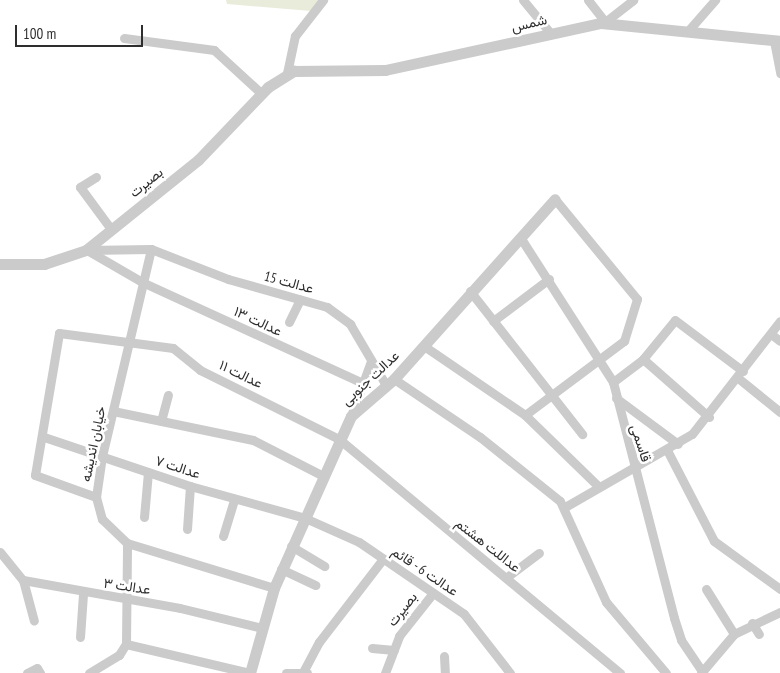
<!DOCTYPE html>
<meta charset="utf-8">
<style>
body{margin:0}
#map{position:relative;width:780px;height:673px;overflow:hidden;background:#fff;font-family:"PT Sans Narrow",Vazirmatn,sans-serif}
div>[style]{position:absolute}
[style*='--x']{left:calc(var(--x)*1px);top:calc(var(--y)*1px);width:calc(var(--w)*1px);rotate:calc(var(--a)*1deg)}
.green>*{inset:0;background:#e9ecdb}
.minor>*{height:9px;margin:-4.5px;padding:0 4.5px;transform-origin:4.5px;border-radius:4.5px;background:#cbcbcb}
.tertiary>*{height:11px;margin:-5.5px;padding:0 5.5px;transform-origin:5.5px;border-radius:5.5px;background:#cbcbcb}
span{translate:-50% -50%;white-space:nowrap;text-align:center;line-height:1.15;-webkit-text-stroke:5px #fff;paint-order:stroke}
.street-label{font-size:14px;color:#2e2e2e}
.scale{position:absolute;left:15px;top:25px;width:128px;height:22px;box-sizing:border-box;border:2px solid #2e2e2e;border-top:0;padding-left:6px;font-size:15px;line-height:18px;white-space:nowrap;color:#2e2e2e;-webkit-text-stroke:4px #fff;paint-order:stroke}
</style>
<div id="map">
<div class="green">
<i style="clip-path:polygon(226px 0,319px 0,311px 11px,227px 4px)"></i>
</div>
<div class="minor">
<i style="--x:523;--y:0;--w:44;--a:50.5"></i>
<i style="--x:588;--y:0;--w:28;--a:52"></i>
<i style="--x:605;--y:22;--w:36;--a:-38"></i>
<i style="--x:687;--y:32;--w:43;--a:-48.8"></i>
<i style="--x:124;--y:38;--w:91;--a:7.6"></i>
<i style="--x:214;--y:50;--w:64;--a:42.5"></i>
<i style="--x:774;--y:41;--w:33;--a:79"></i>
<i style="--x:287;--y:73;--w:38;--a:-78"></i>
<i style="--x:295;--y:36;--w:46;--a:-52.1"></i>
<i style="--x:96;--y:177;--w:19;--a:148"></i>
<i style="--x:80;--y:187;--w:52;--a:53.6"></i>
<i style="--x:520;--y:237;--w:172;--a:57.3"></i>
<i style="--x:613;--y:382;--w:244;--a:75.5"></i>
<i style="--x:674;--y:618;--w:23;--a:72"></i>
<i style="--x:681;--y:640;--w:40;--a:56"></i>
<i style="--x:151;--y:249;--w:213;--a:103.3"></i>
<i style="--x:102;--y:456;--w:41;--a:98.3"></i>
<i style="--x:96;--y:497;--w:23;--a:75"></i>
<i style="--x:102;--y:519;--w:35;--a:44"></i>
<i style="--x:127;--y:543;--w:154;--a:17"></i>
<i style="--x:86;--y:250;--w:65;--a:-0.9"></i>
<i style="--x:151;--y:249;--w:83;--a:21.3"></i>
<i style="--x:228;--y:279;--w:103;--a:15.8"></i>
<i style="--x:327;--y:307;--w:29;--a:36"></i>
<i style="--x:350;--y:324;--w:71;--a:59.5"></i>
<i style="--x:87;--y:250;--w:64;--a:30.2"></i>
<i style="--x:142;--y:282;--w:243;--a:24.6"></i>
<i style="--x:470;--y:291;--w:182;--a:51.9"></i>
<i style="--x:493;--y:321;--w:70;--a:-36.9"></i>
<i style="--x:289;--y:322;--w:25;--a:-64"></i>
<i style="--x:771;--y:334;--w:11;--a:38"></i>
<i style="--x:424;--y:346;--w:122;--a:34.3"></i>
<i style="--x:525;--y:415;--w:100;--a:44.2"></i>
<i style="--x:643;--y:359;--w:88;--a:41.3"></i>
<i style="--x:738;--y:378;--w:54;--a:39"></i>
<i style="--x:394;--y:379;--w:104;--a:34"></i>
<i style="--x:480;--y:437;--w:102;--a:38.7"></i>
<i style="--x:560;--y:501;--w:111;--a:65.5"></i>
<i style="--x:606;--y:602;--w:93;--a:49.8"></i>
<i style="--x:613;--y:382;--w:38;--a:-37"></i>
<i style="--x:643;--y:359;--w:50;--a:-50.6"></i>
<i style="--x:675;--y:320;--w:85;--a:36.9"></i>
<i style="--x:616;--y:398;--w:77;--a:36.6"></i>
<i style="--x:113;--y:411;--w:143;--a:11.7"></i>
<i style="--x:253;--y:440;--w:79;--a:27.2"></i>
<i style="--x:525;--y:415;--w:124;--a:-36.8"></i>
<i style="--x:624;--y:341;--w:44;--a:-72.8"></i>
<i style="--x:637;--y:299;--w:129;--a:-129.4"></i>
<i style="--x:351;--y:416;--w:59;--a:-70"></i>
<i style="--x:161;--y:421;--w:27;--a:-75"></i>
<i style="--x:44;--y:437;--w:154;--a:18.6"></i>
<i style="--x:190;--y:486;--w:119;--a:15.5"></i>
<i style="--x:305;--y:518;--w:59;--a:24"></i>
<i style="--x:359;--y:542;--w:127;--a:34.4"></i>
<i style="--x:464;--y:614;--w:75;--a:52.1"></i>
<i style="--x:667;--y:450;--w:102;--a:62.7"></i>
<i style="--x:714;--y:541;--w:82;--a:36"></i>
<i style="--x:96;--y:497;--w:65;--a:-160.2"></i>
<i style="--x:35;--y:475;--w:144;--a:-80.4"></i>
<i style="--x:59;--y:333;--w:115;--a:7.5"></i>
<i style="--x:173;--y:348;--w:35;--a:39"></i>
<i style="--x:200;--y:370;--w:155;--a:26.4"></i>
<i style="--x:339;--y:439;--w:366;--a:39.8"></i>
<i style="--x:565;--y:507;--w:146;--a:-29.9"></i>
<i style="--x:692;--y:434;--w:143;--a:-52.1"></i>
<i style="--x:144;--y:517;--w:45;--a:-84.9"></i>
<i style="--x:187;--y:529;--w:43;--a:-86"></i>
<i style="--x:223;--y:536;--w:39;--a:-73"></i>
<i style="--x:291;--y:546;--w:39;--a:31"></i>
<i style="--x:0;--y:552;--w:36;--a:51"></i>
<i style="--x:23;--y:580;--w:159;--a:10.1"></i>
<i style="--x:180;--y:608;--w:84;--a:13.7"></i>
<i style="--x:281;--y:569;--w:38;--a:25"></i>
<i style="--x:507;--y:577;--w:40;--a:-37"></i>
<i style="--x:23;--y:580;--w:42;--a:75"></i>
<i style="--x:706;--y:589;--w:53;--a:58.1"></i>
<i style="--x:752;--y:623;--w:13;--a:58"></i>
<i style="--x:80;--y:637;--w:43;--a:-86"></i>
<i style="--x:126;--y:644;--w:127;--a:13.2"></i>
<i style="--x:372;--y:648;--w:22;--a:5"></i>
<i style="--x:444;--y:656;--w:17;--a:87"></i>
<i style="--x:303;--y:672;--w:34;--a:-62"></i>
<i style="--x:319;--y:642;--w:105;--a:-52.4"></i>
<i style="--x:27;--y:673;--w:11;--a:-27"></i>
<i style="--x:37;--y:668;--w:6;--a:59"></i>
<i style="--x:89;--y:673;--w:35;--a:-31"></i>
<i style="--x:119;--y:655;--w:13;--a:-58"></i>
<i style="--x:126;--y:644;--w:101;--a:-89.4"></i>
<i style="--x:286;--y:673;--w:21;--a:0"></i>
<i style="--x:385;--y:673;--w:40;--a:-69"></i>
<i style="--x:399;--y:636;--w:55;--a:-51.7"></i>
<i style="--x:701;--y:673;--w:51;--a:-49.8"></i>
<i style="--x:734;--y:634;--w:51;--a:-25.6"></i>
</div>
<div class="tertiary">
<i style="--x:0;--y:264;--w:44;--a:0"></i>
<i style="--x:44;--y:264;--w:44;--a:-18.4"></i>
<i style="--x:86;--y:250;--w:144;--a:-38.8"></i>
<i style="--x:198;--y:160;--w:101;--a:-46.2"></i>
<i style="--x:268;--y:87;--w:31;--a:-32"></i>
<i style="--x:294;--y:71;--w:91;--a:-0.6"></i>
<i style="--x:385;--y:70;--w:221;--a:-12.3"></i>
<i style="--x:601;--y:23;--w:180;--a:5.7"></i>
<i style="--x:250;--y:673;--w:88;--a:-74.2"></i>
<i style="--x:274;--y:588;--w:188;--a:-65.9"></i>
<i style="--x:351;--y:416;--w:57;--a:-40.7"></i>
<i style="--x:394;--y:379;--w:241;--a:-48.2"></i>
</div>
<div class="street-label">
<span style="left:529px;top:23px;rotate:-13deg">شمس</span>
<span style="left:146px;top:182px;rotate:-39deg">بصیرت</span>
<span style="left:289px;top:282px;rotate:15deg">عدالت 15</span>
<span style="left:258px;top:321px;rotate:25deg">عدالت ۱۳</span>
<span style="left:241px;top:374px;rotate:26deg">عدالت ۱۱</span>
<span style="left:370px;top:378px;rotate:-43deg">عدالت جنوبی</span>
<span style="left:641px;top:443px;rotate:72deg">قاسمی</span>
<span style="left:93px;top:444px;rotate:-78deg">خیابان اندیشه</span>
<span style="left:178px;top:467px;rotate:18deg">عدالت ۷</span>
<span style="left:488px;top:545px;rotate:38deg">عداللت هشتم</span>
<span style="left:425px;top:571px;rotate:34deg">عدالت 6 - قائم</span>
<span style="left:127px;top:586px;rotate:8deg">عدالت ۳</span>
<span style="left:402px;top:609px;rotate:-52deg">بصیرت</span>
</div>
<div class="scale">100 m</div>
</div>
